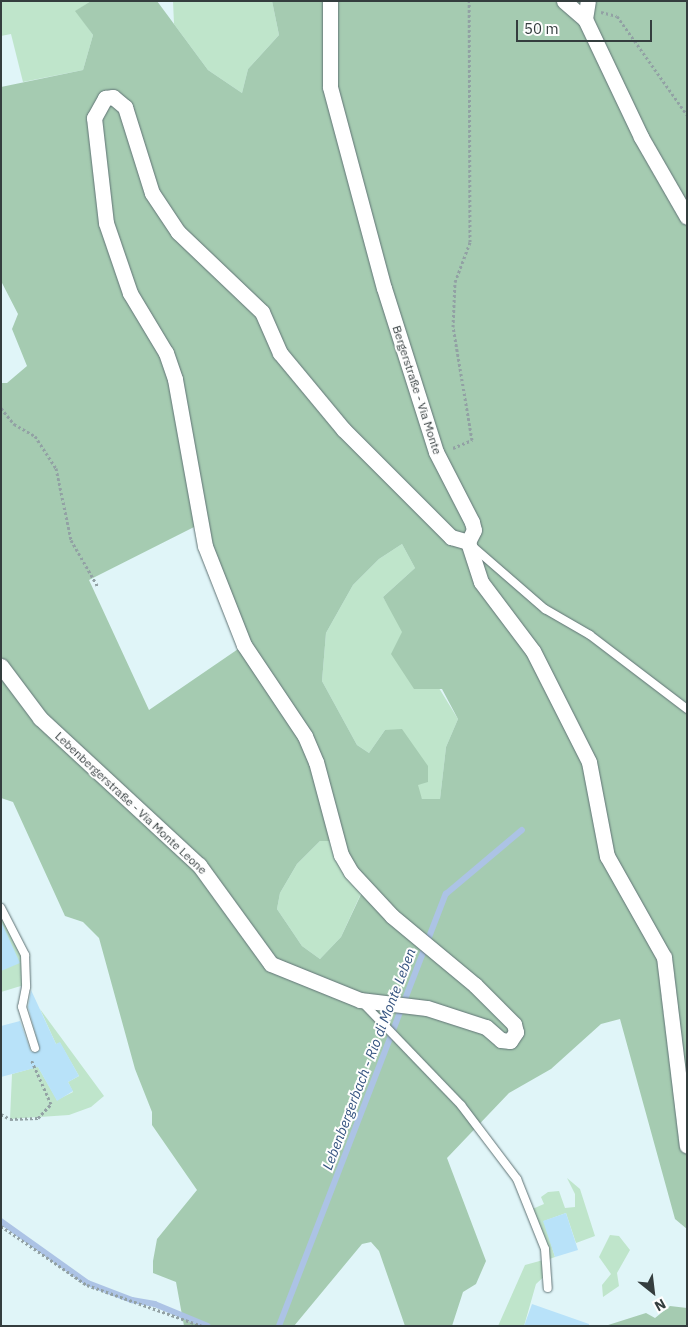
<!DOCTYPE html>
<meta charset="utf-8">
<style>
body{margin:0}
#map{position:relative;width:688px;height:1327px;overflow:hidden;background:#e0f5f8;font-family:"IBM Plex Sans",sans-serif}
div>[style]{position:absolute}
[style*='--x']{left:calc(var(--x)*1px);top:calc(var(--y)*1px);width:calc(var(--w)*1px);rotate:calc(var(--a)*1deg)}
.green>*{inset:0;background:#bfe5cb}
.forest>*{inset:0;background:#a5cbb1}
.stream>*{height:5.5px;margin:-2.75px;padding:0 2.75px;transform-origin:2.75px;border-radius:2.75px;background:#acc3e5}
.building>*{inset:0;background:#b8e2f9}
.path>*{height:3px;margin-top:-1.5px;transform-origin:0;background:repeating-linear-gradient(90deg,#92a1a4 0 2.5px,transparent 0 5px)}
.roads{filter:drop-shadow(0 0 1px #607375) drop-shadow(0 0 1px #607375)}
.lane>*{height:8px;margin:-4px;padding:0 4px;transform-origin:4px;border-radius:4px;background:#fff}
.street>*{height:15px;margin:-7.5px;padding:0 7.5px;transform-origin:7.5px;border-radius:7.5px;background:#fff}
span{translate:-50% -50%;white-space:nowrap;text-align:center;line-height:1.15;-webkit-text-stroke:4px #fefefe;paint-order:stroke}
.street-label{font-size:12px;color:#343d3e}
.water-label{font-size:14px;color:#33527f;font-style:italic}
.frame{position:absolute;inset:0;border:2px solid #343d3e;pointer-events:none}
.north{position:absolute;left:628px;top:1267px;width:50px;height:50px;-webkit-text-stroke:4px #fefefe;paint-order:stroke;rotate:151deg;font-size:14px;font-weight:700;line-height:20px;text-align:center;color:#343d3e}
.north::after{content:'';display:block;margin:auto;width:18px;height:22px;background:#343d3e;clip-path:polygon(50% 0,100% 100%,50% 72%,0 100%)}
.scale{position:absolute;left:516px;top:20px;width:136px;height:22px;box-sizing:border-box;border:2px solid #343d3e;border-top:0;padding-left:6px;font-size:15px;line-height:18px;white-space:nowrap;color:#343d3e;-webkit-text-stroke:4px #fefefe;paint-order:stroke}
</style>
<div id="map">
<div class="green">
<i style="clip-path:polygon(1px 1px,91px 1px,76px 11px,93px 35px,83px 70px,23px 82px,11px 34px,1px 36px)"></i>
<i style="clip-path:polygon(173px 1px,272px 1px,279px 35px,248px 69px,242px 93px,208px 70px,174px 24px)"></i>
<i style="clip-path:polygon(402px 544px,415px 568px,383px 597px,458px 719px,446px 747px,440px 799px,422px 799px,385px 730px,369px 753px,357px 745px,322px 681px,326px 633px,353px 585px,379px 559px)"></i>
<i style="clip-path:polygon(320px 841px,330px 841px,364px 887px,341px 937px,320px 959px,302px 946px,277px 909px,280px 893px,297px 864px)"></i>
<i style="clip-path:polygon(1px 914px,23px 958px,24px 985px,1px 992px)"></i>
<i style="clip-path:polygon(40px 1009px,104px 1096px,91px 1107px,69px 1115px,10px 1119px,12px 1074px,30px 1069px,33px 1058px,57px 1100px,73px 1092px,68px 1082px,79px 1076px,60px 1043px,56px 1044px)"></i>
<i style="clip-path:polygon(567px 1178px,580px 1189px,595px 1236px,576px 1243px,566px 1213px,544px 1221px,555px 1257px,547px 1260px,549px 1272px,536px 1284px,524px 1326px,498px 1326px,525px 1265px,547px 1259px,530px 1210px,544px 1204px,541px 1197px,548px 1192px,559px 1191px,565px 1208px,575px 1207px,575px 1194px)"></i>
<i style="clip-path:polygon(610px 1235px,619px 1236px,630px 1250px,617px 1273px,619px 1286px,603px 1297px,602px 1285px,611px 1274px,599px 1257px)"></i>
</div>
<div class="forest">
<i style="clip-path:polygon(evenodd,91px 1px,157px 1px,208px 70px,242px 93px,248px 69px,279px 35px,272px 1px,687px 1px,687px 1229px,675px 1219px,620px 1019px,601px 1024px,551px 1069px,509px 1093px,447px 1158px,486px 1261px,476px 1284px,463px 1292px,452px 1326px,405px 1326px,379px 1251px,371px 1242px,362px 1244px,294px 1326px,184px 1326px,176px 1282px,153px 1273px,153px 1261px,157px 1239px,197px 1190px,152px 1125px,152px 1112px,135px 1069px,99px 938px,83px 922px,65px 916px,13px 802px,1px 798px,1px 383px,7px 383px,27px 366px,12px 329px,18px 314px,1px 281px,1px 87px,83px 70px,93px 35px,75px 11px,91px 1px,200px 524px,244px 645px,149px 710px,89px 580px,200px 524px,91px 1px,402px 544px,415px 568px,383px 597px,402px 632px,391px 654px,414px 689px,442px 689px,458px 719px,446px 747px,440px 799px,422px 799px,418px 785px,428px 782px,428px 766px,402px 729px,385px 730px,369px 753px,357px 745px,322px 681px,326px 633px,353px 585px,379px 559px,402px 544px,91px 1px,320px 841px,330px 841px,364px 888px,341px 937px,320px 959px,302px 946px,277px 909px,280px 893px,297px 864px,320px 841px)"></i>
<i style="clip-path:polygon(670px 1306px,687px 1308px,687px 1326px,605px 1326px,646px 1313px,655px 1318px)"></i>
</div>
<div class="stream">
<i style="--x:1;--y:1221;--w:107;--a:35.5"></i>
<i style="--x:88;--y:1283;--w:47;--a:21.1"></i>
<i style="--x:132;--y:1300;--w:23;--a:10"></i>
<i style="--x:155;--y:1304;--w:57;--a:22.5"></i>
<i style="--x:279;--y:1326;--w:463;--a:-68.9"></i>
<i style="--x:446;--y:894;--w:99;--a:-40.1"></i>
</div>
<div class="building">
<i style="clip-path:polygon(1px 921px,20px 963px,1px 971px)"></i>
<i style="clip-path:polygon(31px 990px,56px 1044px,60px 1042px,79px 1076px,68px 1082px,73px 1091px,57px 1101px,38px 1067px,1px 1077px,1px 1026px,20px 1021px,31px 1052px,40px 1050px,28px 1007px)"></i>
<i style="clip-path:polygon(566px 1213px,578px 1250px,555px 1257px,543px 1221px)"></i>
<i style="clip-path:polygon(532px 1304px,589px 1324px,589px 1326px,524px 1326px)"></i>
</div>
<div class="path">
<i style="--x:601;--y:12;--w:16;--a:14"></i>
<i style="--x:617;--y:16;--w:121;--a:54.7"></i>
<i style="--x:1;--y:408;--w:21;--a:51"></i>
<i style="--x:14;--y:424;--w:24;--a:30"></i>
<i style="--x:35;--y:436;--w:38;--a:57"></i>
<i style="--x:56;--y:468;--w:74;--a:78.2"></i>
<i style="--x:71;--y:540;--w:54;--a:60.1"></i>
<i style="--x:453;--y:448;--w:21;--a:-23"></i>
<i style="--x:472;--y:440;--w:115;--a:-99.5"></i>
<i style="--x:453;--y:327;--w:45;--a:-87.5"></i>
<i style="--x:455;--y:282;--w:43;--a:-69.4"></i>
<i style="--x:470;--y:242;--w:241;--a:-90.2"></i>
<i style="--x:1;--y:1114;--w:10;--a:29"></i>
<i style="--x:10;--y:1119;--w:28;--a:-2"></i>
<i style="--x:38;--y:1118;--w:19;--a:-47"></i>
<i style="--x:51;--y:1104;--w:49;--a:-114"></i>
<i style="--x:1;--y:1226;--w:104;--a:34.5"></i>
<i style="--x:87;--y:1285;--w:122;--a:19.6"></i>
</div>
<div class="roads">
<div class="lane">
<i style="--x:471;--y:545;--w:98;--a:40.9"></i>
<i style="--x:545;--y:609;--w:52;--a:30"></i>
<i style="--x:590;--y:635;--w:122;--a:37.3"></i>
<i style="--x:1;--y:908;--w:53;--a:62.9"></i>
<i style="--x:25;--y:955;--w:32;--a:88"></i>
<i style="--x:26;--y:987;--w:20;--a:101"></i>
<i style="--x:22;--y:1007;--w:43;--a:72.4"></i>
<i style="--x:362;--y:1002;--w:143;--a:46.1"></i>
<i style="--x:461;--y:1105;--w:93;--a:52.9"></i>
<i style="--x:517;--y:1179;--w:75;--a:68.2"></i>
<i style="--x:545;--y:1249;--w:39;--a:86"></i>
</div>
<div class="street">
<i style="--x:330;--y:1;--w:86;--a:90"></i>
<i style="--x:330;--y:87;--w:208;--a:75"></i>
<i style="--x:384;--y:288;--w:172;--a:72.4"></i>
<i style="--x:436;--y:452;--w:79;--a:62.8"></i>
<i style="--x:472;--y:522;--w:8;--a:76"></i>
<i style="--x:474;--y:530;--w:13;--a:117"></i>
<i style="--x:564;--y:1;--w:28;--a:41"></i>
<i style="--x:585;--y:19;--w:131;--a:64.6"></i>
<i style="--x:641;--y:137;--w:92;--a:60.1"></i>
<i style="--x:585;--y:19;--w:18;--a:-81"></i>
<i style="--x:468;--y:542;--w:42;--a:72"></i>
<i style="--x:481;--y:582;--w:86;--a:53"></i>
<i style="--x:533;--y:651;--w:124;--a:63.2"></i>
<i style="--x:589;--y:762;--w:96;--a:79.2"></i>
<i style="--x:607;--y:856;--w:116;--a:60.6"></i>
<i style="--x:664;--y:957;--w:190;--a:83.1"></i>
<i style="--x:1;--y:666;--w:65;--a:53.1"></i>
<i style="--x:40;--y:718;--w:217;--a:42.8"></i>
<i style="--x:199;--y:865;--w:122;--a:54"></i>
<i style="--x:271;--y:964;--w:96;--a:22"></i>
<i style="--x:360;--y:1000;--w:67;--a:6.8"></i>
<i style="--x:427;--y:1008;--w:62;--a:17.9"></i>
<i style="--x:486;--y:1027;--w:20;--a:41"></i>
<i style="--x:501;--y:1040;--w:9;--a:6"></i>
<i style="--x:510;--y:1041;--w:11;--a:-56"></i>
<i style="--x:516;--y:1032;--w:8;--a:-104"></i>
<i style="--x:514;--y:1024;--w:55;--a:-135"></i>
<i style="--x:475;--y:985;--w:108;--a:-140.3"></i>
<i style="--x:392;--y:916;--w:60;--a:-133"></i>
<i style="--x:351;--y:872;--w:20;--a:-120"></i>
<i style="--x:341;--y:855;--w:96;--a:-105"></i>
<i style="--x:316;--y:762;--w:28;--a:-113"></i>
<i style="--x:305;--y:736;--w:110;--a:-123.8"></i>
<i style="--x:244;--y:645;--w:106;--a:-111.5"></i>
<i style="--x:205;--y:546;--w:170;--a:-100.2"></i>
<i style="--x:175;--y:379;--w:28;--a:-109"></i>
<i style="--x:166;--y:353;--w:70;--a:-121"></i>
<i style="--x:130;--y:293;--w:74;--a:-108.9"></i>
<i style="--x:106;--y:223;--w:106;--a:-96.5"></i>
<i style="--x:94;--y:118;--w:23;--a:-61"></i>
<i style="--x:105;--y:98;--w:8;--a:-7"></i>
<i style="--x:113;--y:97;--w:16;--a:40"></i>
<i style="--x:125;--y:107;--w:90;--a:72.6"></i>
<i style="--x:152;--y:193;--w:47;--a:56.3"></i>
<i style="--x:178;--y:232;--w:116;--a:43.6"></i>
<i style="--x:262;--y:312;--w:45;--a:66.3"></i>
<i style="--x:280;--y:353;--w:99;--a:50.3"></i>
<i style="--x:343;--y:429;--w:153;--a:45"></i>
<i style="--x:451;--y:537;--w:18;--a:16"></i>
</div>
</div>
<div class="street-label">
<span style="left:417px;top:390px;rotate:72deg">Bergerstraße - Via Monte</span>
<span style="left:131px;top:803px;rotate:43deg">Lebenbergerstraße - Via Monte Leone</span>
</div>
<div class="water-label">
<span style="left:369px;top:1059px;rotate:-69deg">Lebenbergerbach - Rio di Monte Leben</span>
</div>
<div class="frame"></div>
<div class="north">N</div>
<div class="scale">50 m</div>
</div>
